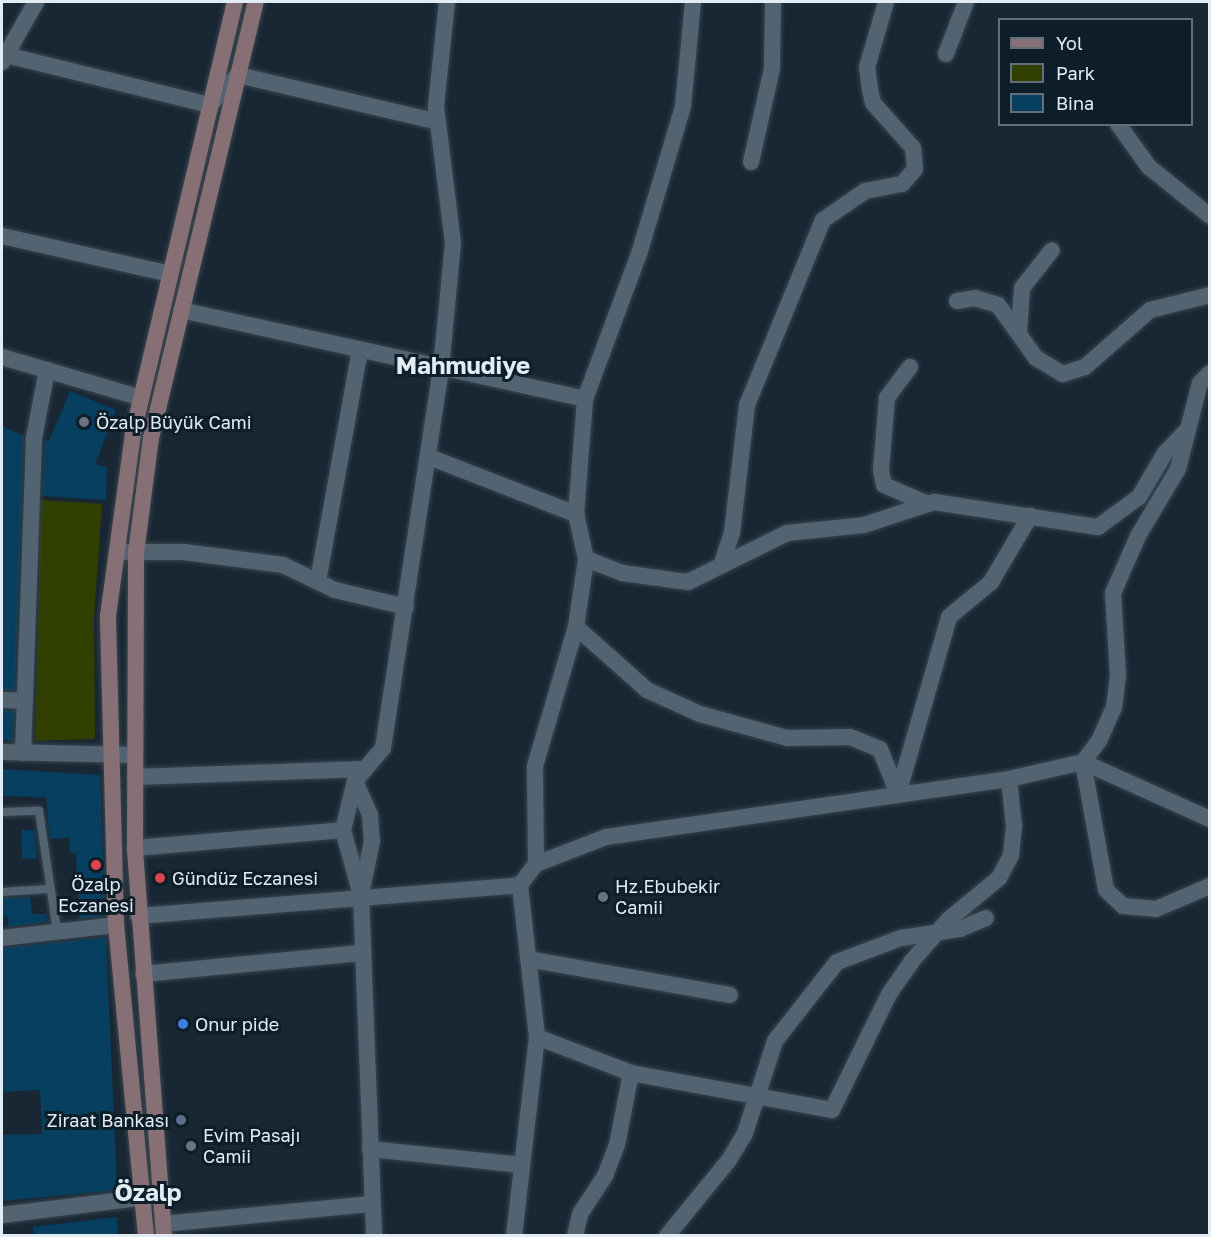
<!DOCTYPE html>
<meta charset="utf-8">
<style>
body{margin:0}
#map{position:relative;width:1211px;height:1237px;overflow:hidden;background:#182733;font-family:"Golos Text",sans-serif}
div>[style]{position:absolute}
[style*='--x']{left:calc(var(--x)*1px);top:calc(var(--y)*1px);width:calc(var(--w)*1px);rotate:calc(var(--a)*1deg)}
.green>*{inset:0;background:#313f01}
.building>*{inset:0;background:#063f5f}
.roads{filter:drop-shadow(0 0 2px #39454e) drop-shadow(0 0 2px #39454e)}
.service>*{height:8px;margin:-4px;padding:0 4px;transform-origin:4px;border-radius:4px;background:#526471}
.minor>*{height:16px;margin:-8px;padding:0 8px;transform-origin:8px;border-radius:8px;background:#526471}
.tertiary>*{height:16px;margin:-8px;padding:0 8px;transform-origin:8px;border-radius:8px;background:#526471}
.secondary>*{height:16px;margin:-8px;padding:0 8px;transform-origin:8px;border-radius:8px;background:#866f75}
.dots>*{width:16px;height:16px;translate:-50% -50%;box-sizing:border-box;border:3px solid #0e1e29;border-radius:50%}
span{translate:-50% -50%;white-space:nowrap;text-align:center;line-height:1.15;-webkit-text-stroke:6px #0e1e29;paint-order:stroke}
.poi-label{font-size:18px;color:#e2ecf4}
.left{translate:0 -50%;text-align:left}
.right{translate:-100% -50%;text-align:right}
.district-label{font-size:24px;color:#e2ecf4;font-weight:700}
.frame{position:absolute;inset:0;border:3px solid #e2ecf4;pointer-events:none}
.legend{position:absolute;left:998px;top:18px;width:195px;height:108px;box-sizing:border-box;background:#0e1e29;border:2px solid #63707a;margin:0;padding:8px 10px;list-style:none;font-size:18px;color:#e2ecf4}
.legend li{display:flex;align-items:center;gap:12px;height:30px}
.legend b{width:30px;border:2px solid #63707a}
</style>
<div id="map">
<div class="green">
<i style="clip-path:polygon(41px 500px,102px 504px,94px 617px,95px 739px,35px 741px)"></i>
</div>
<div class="building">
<i style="clip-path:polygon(70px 391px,116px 410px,95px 464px,107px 467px,106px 500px,42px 496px,45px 440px,49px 441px)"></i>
<i style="clip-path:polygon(2px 426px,24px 436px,15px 690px,2px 690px)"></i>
<i style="clip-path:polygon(2px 710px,14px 711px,13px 741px,2px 740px)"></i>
<i style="clip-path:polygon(2px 769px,100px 775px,105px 916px,79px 919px,76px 853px,70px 853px,69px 838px,50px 839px,46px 797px,2px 796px)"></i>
<i style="clip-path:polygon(21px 830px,35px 830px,37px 859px,22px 858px)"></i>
<i style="clip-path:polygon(30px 897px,32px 914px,47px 914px,47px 922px,8px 927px,8px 916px,2px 917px,2px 898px)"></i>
<i style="clip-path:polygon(106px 937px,117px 1190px,2px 1201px,2px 1135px,42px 1134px,40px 1090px,2px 1092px,2px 948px)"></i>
<i style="clip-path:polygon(117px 1217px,118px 1236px,34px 1236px,33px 1227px)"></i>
</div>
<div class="roads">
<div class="service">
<i style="--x:2;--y:812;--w:37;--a:-2"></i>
<i style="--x:39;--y:811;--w:122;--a:81.5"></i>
<i style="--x:2;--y:892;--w:46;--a:-3.7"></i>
</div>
<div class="minor">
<i style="--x:2;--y:54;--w:214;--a:13.8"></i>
<i style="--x:210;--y:105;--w:41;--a:-47"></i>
<i style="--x:238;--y:75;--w:205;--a:13.2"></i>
<i style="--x:946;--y:54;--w:56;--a:-69"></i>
<i style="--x:2;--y:62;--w:69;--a:-60.5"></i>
<i style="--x:1118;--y:124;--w:53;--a:54.2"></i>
<i style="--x:1149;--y:167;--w:78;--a:38.8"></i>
<i style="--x:751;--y:162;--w:95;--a:-77.3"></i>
<i style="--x:772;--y:69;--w:67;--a:-89.1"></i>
<i style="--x:2;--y:236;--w:172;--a:12.7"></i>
<i style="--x:957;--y:301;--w:18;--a:-9"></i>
<i style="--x:975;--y:298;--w:24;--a:17"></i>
<i style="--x:998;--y:305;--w:65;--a:54.4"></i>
<i style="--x:1036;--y:358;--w:31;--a:31"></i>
<i style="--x:1063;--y:374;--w:23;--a:-18"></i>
<i style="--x:1085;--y:367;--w:86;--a:-41.2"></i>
<i style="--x:1150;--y:310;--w:62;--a:-14"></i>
<i style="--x:181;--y:310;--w:414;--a:12.4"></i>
<i style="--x:1019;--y:332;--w:44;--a:-86.1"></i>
<i style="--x:1022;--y:288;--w:48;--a:-51.7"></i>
<i style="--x:2;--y:357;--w:145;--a:16.4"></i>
<i style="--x:910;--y:367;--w:39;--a:127"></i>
<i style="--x:887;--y:398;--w:72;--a:94.8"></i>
<i style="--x:881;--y:470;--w:15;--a:79"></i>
<i style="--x:884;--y:485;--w:48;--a:23.4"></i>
<i style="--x:432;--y:458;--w:155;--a:21.3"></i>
<i style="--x:123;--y:552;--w:61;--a:0"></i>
<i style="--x:184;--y:552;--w:100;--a:7.5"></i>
<i style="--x:283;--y:565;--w:58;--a:25.7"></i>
<i style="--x:335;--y:590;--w:73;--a:13.5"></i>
<i style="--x:586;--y:559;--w:39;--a:21"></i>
<i style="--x:622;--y:573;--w:67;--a:7.8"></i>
<i style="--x:688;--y:582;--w:110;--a:-26.3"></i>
<i style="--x:787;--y:533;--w:77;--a:-5.9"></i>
<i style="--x:864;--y:525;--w:74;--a:-18.2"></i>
<i style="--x:934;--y:502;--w:166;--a:8.7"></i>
<i style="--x:1098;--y:527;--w:51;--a:-36.2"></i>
<i style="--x:1139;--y:497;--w:51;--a:-59.4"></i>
<i style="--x:1165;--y:453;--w:30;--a:-46"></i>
<i style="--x:723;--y:560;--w:28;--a:-72"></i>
<i style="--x:732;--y:533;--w:129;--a:-83.3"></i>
<i style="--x:747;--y:405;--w:200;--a:-67.7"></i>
<i style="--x:823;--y:220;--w:51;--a:-34.6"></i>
<i style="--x:865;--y:191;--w:38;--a:-11"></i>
<i style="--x:902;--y:184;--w:20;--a:-49"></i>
<i style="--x:915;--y:169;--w:21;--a:-95"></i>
<i style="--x:913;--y:148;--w:60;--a:-131.6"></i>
<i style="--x:873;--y:103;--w:13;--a:-103"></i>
<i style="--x:870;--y:90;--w:23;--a:-97"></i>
<i style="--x:867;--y:67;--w:68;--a:-73.7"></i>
<i style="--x:318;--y:581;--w:235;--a:-79.7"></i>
<i style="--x:576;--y:627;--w:95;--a:41.6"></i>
<i style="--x:647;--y:690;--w:58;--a:24.4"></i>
<i style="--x:700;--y:714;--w:90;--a:15.4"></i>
<i style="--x:787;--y:738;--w:63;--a:-0.9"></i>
<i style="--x:850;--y:737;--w:32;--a:22"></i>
<i style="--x:880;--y:749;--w:48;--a:68.2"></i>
<i style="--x:898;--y:794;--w:184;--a:-73.9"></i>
<i style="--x:949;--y:617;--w:55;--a:-39.8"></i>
<i style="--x:991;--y:582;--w:77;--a:-59.4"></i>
<i style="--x:2;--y:700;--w:23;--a:2"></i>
<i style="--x:23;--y:753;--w:315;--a:-88"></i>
<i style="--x:34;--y:438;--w:69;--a:-79.2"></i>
<i style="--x:1083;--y:762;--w:130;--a:79.8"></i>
<i style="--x:1106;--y:890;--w:23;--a:43"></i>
<i style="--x:1123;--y:906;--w:33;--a:5"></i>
<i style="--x:1156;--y:909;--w:59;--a:-23.1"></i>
<i style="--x:1083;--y:762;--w:139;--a:24.2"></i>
<i style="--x:135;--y:777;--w:229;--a:-2"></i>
<i style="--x:355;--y:781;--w:37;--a:66"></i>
<i style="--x:370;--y:815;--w:26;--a:86"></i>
<i style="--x:372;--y:841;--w:55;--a:101.5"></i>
<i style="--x:361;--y:895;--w:341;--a:87.8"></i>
<i style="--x:135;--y:848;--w:209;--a:-4.9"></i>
<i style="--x:536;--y:864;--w:75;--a:-21.1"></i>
<i style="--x:606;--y:837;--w:407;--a:-8.2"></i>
<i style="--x:1009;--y:779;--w:76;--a:-12.9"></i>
<i style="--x:1083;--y:762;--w:26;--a:-53"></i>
<i style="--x:1099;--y:741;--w:36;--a:-66"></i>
<i style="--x:1114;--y:708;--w:33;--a:-83"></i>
<i style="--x:1118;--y:675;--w:82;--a:-93.5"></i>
<i style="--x:1113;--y:593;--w:62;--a:-66.3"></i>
<i style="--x:1138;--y:536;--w:78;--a:-59.2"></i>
<i style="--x:1178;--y:469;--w:89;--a:-75.7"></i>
<i style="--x:1200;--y:383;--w:14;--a:-45"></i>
<i style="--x:361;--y:895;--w:67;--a:-105.5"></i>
<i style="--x:343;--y:830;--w:50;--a:-76.2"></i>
<i style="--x:355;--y:781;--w:43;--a:-49.7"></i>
<i style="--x:383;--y:748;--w:384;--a:-81.3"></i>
<i style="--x:441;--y:368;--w:126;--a:-84.5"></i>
<i style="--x:453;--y:243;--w:138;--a:-97.1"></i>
<i style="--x:436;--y:106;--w:105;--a:-84"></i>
<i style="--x:138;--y:916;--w:383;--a:-4.6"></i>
<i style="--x:2;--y:938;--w:115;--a:-6.5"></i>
<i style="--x:528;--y:959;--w:205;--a:10.1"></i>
<i style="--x:143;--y:974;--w:221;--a:-5.5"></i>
<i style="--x:537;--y:1037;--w:101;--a:21"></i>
<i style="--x:631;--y:1073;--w:204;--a:10.4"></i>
<i style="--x:832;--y:1110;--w:129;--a:-63.8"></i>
<i style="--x:889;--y:994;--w:39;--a:-55"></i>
<i style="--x:911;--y:962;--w:56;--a:-48.6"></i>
<i style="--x:948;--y:920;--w:66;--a:-39.5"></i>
<i style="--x:999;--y:878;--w:26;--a:-62"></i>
<i style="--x:1011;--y:855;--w:29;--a:-84"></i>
<i style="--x:1014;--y:826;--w:47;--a:-96.1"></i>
<i style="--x:370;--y:1149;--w:152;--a:6"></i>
<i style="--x:163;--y:1224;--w:210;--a:-5.5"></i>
<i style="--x:514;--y:1236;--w:200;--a:-83.4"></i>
<i style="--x:537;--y:1037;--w:153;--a:-96.4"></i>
<i style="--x:520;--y:885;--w:26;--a:-53"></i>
<i style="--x:536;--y:864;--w:98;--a:-90.6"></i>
<i style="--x:535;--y:766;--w:145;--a:-73.6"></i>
<i style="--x:576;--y:627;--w:69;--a:-81.6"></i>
<i style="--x:586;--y:559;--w:46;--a:-102.5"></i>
<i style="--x:576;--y:514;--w:115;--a:-85.5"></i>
<i style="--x:585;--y:399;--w:155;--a:-69.6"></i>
<i style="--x:639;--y:254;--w:154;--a:-73.4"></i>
<i style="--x:683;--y:106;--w:104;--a:-84.5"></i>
<i style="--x:575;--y:1236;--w:23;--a:-77"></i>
<i style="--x:580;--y:1214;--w:45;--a:-56.7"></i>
<i style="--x:605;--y:1176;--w:33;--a:-69"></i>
<i style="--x:617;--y:1145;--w:73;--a:-79"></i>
<i style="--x:667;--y:1236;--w:98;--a:-50.8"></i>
<i style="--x:729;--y:1160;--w:31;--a:-59"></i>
<i style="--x:745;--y:1133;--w:97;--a:-71.9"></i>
<i style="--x:775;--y:1041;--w:100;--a:-51.9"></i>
<i style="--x:837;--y:962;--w:68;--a:-20.6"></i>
<i style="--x:901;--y:938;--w:60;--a:-8.7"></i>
<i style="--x:960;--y:929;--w:28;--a:-23"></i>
</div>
<div class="tertiary">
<i style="--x:2;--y:752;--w:132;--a:1.3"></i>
<i style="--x:2;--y:1215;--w:154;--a:-7.1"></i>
</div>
<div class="secondary">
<i style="--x:146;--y:1236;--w:312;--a:-95.5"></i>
<i style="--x:116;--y:925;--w:309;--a:-91.5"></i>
<i style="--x:108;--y:616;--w:185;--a:-82.2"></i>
<i style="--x:133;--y:433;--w:443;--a:-76.7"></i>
<i style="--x:164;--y:1236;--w:389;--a:-94.3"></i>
<i style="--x:135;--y:848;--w:295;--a:-89.8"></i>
<i style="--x:136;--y:553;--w:116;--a:-82.6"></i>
<i style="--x:151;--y:438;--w:448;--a:-76.5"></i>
</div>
</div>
<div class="dots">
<i style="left:84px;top:422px;background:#6b7280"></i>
<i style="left:96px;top:865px;background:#e0444e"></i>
<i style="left:160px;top:878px;background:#e0444e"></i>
<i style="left:603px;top:897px;background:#6b7280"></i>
<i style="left:183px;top:1024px;background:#3f7fe0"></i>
<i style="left:181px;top:1120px;background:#5c6f8a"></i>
<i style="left:191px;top:1146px;background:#6b7280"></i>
</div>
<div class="poi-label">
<span class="left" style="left:96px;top:422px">Özalp Büyük Cami</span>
<span class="left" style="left:172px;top:878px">Gündüz Eczanesi</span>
<span style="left:96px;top:895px">Özalp<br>Eczanesi</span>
<span class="left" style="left:615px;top:897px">Hz.Ebubekir<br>Camii</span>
<span class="left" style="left:195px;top:1024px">Onur pide</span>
<span class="right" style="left:169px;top:1120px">Ziraat Bankası</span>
<span class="left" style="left:203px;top:1146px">Evim Pasajı<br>Camii</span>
</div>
<div class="district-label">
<span style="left:463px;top:365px">Mahmudiye</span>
<span style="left:148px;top:1192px">Özalp</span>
</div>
<div class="frame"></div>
<ul class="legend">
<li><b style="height:8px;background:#866f75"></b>Yol</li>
<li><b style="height:16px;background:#313f01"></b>Park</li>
<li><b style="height:16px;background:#063f5f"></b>Bina</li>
</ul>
</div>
